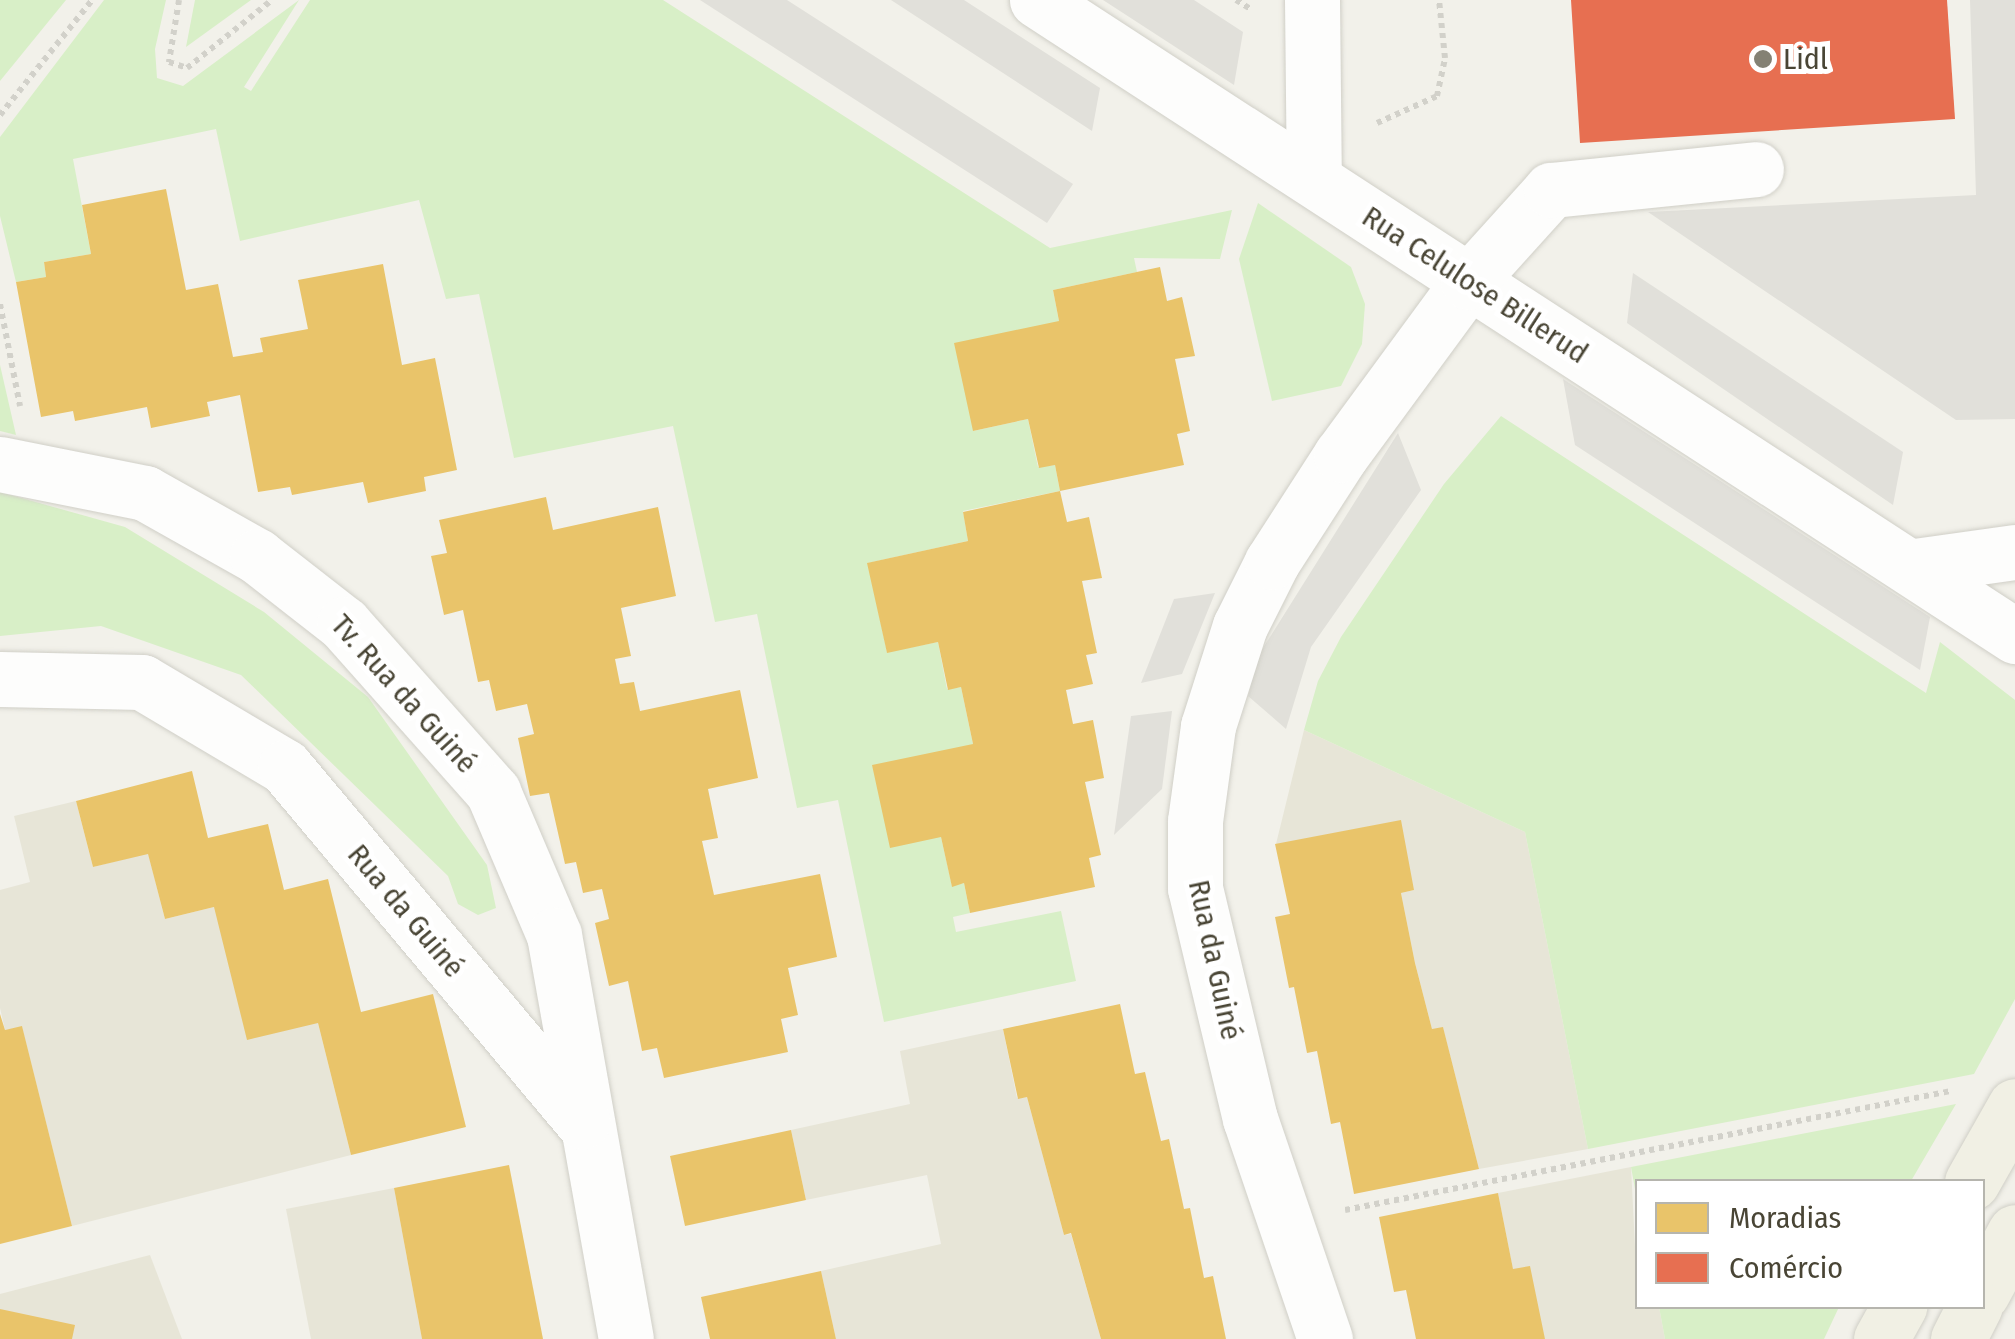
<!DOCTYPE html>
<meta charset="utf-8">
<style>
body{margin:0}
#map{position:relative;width:2015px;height:1339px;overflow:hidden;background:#f2f1ea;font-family:"Fira Sans Condensed",sans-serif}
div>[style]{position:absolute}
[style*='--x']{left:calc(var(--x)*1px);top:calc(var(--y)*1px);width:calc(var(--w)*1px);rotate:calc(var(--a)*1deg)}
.residential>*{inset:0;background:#e7e5d7}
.green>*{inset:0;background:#d8efc7}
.parking>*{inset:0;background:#e1e0da}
.homes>*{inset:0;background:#e9c46a}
.shops>*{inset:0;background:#e76f51}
.path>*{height:6px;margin-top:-3px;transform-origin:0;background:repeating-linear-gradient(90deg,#d2d1ca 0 5px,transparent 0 10px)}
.roads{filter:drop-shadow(0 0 2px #d0cfc7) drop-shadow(0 0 2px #d0cfc7)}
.minor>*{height:55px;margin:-27.5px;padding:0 27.5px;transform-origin:27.5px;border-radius:27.5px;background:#fdfdfc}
.major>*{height:55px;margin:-27.5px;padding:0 27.5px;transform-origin:27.5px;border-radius:27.5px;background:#f1f0e4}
.dots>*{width:28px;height:28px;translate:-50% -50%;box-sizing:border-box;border:5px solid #fff;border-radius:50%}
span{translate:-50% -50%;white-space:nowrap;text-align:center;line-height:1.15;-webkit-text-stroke:10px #fff;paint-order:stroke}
.poi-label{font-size:30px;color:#494535}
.left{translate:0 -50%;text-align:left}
.street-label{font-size:30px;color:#494535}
.legend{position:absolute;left:1635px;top:1179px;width:350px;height:130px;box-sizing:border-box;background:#fff;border:2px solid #b6b5ae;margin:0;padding:12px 18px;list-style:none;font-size:30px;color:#494535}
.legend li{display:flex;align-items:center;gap:20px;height:50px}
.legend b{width:50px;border:2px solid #b6b5ae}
</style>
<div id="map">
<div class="residential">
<i style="clip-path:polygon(1304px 730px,1525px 832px,1588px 1149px,1479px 1169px,1443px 1028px,1432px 1029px,1415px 963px,1401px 893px,1414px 890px,1276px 844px)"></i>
<i style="clip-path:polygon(76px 801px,93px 867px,148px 853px,165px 919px,214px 907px,318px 1023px,351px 1155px,72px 1226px,22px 1027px,5px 1030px,0 1008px,0 890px,30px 882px,14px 816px)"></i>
<i style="clip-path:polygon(1003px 1029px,1017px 1098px,1027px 1097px,1064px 1235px,1071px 1234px,1101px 1339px,836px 1339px,821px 1271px,941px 1244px,927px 1175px,806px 1200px,791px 1130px,910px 1104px,900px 1051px)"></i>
<i style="clip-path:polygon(1631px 1167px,1638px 1306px,1659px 1307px,1665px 1339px,1545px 1339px,1513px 1270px,1498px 1193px)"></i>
<i style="clip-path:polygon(394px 1188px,422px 1339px,311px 1339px,286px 1209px)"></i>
<i style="clip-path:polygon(150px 1255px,182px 1339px,72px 1339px,0 1309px,0 1294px)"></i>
</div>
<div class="green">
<i style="clip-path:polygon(0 0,66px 0,0 81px)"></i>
<i style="clip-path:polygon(104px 0,166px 0,155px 49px,157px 78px,183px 86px,299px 0,244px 87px,251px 91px,310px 0,663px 0,1050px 248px,1232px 210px,1220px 259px,1134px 258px,1137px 272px,1053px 290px,1059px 321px,973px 431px,1028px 419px,1038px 467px,1055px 465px,1060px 491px,963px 511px,968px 541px,868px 563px,887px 652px,938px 642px,947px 689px,961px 687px,973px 744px,941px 837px,952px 886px,964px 883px,970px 913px,953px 917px,956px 932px,1061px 911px,1076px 981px,884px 1022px,838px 800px,797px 808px,757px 614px,715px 622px,673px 426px,514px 458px,479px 294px,446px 299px,419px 200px,240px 241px,216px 129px,73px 159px,91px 254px,44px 262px,46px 277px,16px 282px,0 216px,0 137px)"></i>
<i style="clip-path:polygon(195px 0,251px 0,186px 47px)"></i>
<i style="clip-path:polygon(1258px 203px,1351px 267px,1365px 304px,1362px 344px,1341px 386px,1272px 401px,1239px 259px)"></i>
<i style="clip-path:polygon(0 365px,16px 435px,0 431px)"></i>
<i style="clip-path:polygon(1501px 416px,1926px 693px,1940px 642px,2015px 700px,2015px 999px,1974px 1074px,1588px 1149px,1525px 832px,1304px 730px,1318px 681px,1341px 637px,1444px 484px)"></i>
<i style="clip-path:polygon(0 492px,125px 527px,264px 612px,368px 697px,487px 865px,496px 908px,478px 915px,458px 904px,448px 876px,241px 675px,101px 626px,0 636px)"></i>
<i style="clip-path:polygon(1956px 1104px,1911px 1181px,1638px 1182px,1637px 1200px,1631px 1167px)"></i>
<i style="clip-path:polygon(1659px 1307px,1659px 1306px,1839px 1307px,1824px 1339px,1665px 1339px)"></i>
</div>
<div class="parking">
<i style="clip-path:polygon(700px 0,787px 0,1073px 184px,1047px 223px)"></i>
<i style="clip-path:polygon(891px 0,964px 0,1100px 88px,1092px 131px)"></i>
<i style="clip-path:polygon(1103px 0,1194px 0,1243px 32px,1234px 85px)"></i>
<i style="clip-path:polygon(1970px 0,2015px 0,2015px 419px,1956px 420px,1648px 212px,1976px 195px)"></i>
<i style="clip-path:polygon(1633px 273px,1903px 452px,1893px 505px,1627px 323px)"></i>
<i style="clip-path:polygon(1563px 379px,1930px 617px,1920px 670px,1575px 445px)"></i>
<i style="clip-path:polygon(1398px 433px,1421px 490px,1311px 647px,1286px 729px,1248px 696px,1258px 656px)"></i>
<i style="clip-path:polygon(1215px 593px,1182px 674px,1141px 683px,1174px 599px)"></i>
<i style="clip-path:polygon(1172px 711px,1162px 789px,1114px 835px,1131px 716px)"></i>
</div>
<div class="homes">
<i style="clip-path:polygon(166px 189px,186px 290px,218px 284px,233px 357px,263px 352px,260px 338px,308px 329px,298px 280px,383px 264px,402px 365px,435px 358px,457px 470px,424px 477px,426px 491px,368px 503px,363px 482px,292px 495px,290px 487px,258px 492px,240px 395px,207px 402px,210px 416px,151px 428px,147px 407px,75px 421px,73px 411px,41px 417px,16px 282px,46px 277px,44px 262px,91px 254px,82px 205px)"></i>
<i style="clip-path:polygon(1160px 267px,1167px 301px,1182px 297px,1195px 356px,1175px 359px,1190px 431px,1177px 434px,1184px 465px,1060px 491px,1055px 465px,1039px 468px,1028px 419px,973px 431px,954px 343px,1059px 321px,1053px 290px)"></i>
<i style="clip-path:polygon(1060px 491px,1067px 522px,1089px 517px,1102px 578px,1082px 581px,1097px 653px,1086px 655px,1093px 684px,1066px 690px,1073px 724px,1093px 720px,1104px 778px,1085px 782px,1101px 855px,1089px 858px,1095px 887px,970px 913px,964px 883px,952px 887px,941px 837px,890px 848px,872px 765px,973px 744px,961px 687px,948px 690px,938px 642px,887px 653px,867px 563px,968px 541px,963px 512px)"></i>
<i style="clip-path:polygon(546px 497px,553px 530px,658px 507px,676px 596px,621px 608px,631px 656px,615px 659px,620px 684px,634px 682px,640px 711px,740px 690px,758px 778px,708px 789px,718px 838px,702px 841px,714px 895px,820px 874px,837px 957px,788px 968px,798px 1015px,781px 1019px,788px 1052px,664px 1078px,657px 1048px,642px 1051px,628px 981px,609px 986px,595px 923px,609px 919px,602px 889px,583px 893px,576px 862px,565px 864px,549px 793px,530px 796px,518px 738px,534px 734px,527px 704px,496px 711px,489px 680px,478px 682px,463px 610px,444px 615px,431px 556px,447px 553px,439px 520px)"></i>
<i style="clip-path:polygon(192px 771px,208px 838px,268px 824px,284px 890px,328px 879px,361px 1012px,433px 994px,466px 1127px,351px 1155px,318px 1023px,247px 1040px,214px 907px,165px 919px,148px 854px,93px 867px,76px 801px)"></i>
<i style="clip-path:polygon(1401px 820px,1414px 890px,1401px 893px,1415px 963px,1432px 1029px,1443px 1027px,1479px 1169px,1354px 1194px,1340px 1122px,1331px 1124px,1317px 1051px,1307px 1053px,1294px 987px,1289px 988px,1275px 917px,1290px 914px,1275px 844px)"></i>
<i style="clip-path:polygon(1120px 1004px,1135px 1074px,1145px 1072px,1161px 1141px,1169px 1139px,1184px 1209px,1190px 1208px,1204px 1278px,1213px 1276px,1226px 1339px,1101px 1339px,1071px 1233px,1064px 1235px,1027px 1097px,1018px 1099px,1003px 1029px)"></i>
<i style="clip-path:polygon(0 1014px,5px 1030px,22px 1026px,72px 1226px,0 1244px)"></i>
<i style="clip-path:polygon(791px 1130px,806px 1200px,685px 1226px,670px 1156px)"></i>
<i style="clip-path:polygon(509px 1165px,543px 1339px,422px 1339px,394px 1188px)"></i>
<i style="clip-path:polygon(1498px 1193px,1513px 1269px,1530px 1266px,1545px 1339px,1416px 1339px,1406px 1290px,1394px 1292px,1379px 1217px)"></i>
<i style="clip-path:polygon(821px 1271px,836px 1339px,710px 1339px,701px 1297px)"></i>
<i style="clip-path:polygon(0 1309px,75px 1325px,72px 1339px,0 1339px)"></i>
</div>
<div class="shops">
<i style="clip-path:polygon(1571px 0,1947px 0,1955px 119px,1580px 143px)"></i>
</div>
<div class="path">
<i style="--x:179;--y:0;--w:63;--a:99.2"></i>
<i style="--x:169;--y:62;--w:19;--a:18"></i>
<i style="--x:187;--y:68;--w:109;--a:-38.7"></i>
<i style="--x:1236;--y:0;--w:19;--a:32"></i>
<i style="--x:0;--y:115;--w:147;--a:-51.3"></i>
<i style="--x:1377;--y:123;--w:66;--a:-24.2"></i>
<i style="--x:1437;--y:96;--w:39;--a:-78"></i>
<i style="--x:1445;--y:58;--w:58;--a:-95.9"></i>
<i style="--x:0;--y:304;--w:104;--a:78.9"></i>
<i style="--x:1345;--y:1210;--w:618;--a:-11.11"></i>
</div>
<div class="roads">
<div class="minor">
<i style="--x:1037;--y:0;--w:1167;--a:33.04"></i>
<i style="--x:1312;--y:0;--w:179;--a:89.4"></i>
<i style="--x:0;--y:464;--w:148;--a:11.3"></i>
<i style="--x:145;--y:493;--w:129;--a:29.4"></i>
<i style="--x:257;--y:556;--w:110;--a:38"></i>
<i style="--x:344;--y:624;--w:225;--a:48.4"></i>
<i style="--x:493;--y:792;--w:155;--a:66.9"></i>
<i style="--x:554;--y:935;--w:410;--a:79.9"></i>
<i style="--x:1915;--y:566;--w:101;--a:-8"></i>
<i style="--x:0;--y:679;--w:142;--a:1.2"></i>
<i style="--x:142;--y:682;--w:166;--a:30.7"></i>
<i style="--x:285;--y:767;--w:463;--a:50"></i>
<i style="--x:1325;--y:1339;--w:232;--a:-108.8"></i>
<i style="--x:1250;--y:1119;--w:237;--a:-103.4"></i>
<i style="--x:1195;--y:888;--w:67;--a:-90"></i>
<i style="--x:1195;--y:821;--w:96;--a:-82.2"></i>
<i style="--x:1208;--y:726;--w:105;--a:-72.3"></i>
<i style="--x:1240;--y:626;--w:72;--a:-63.4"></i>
<i style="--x:1272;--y:562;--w:127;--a:-57.2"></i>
<i style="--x:1341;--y:455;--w:215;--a:-53.7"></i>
<i style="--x:1468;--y:282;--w:124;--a:-47.9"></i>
<i style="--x:1551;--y:190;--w:206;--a:-5.8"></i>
</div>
<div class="major">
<i style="--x:1972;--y:1182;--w:87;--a:-60.5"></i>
<i style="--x:1982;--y:1293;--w:69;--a:-61.6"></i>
<i style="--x:1881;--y:1339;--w:38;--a:-61"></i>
<i style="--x:1958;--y:1339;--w:37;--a:-63"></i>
</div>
</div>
<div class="dots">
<i style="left:1763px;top:59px;background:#848174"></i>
</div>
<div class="poi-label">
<span class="left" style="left:1783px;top:59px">Lidl</span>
</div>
<div class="street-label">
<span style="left:1475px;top:285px;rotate:33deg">Rua Celulose Billerud</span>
<span style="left:404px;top:694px;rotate:48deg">Tv. Rua da Guiné</span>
<span style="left:406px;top:911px;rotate:50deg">Rua da Guiné</span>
<span style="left:1215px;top:960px;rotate:78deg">Rua da Guiné</span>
</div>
<ul class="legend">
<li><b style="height:28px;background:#e9c46a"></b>Moradias</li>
<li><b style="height:28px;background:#e76f51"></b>Comércio</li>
</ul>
</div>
